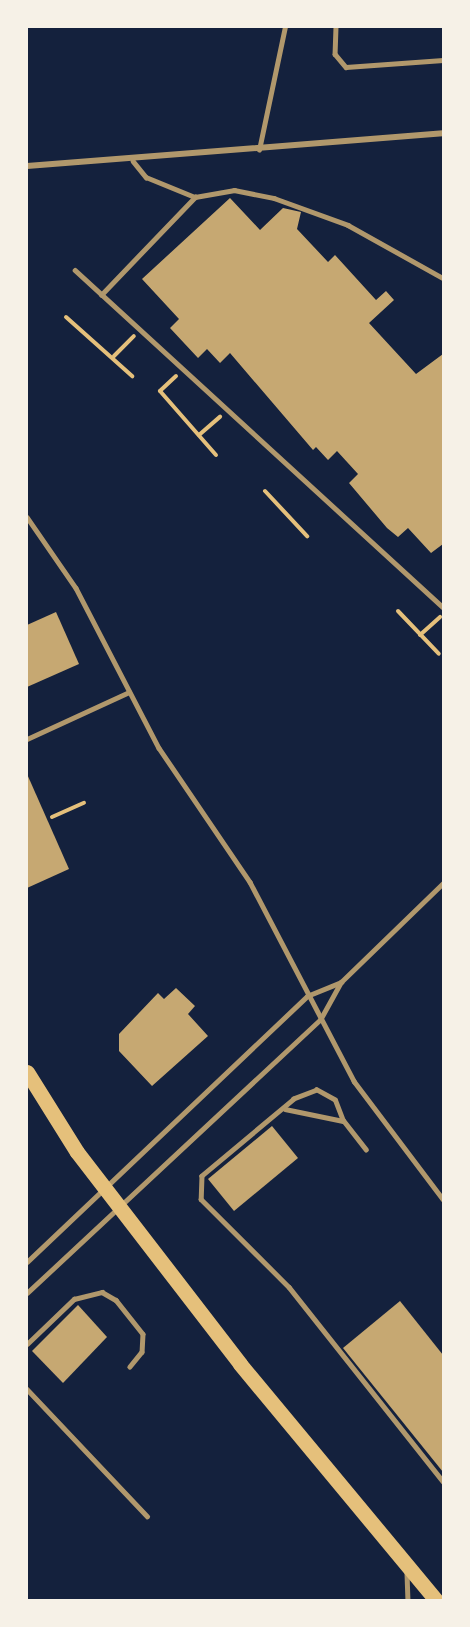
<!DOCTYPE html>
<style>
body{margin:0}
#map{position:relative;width:470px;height:1627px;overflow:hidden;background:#14213d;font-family:Inter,sans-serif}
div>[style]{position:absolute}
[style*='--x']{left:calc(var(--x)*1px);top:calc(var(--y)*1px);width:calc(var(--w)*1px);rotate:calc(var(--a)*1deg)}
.building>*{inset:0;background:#c6a872}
.path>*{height:4px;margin:-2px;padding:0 2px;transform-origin:2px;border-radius:2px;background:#e5c07b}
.service>*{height:4.5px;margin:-2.25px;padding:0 2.25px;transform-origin:2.25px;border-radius:2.25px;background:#b1986c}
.minor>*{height:6px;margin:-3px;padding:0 3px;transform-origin:3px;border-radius:3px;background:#b1986c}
.primary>*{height:15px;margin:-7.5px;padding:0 7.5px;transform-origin:7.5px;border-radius:7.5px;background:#e5c07b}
span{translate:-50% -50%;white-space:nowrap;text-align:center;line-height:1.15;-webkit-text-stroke:6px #f6f1e7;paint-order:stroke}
.frame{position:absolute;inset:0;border:28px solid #f6f1e7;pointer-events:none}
</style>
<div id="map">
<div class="building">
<i style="clip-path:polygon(230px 198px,260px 230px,283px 208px,301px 212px,297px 229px,328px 262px,335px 255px,376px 300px,386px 291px,394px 300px,369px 323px,416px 374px,443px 354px,443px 544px,431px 553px,408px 528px,398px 537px,387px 528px,349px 483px,358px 474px,337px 451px,328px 460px,316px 447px,313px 450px,230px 353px,220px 363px,207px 349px,198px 358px,170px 328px,179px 319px,142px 279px)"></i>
<i style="clip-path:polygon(56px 612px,79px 664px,27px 687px,27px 625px)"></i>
<i style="clip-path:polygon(27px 774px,69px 869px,27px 888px)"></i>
<i style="clip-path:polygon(176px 988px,195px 1006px,188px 1014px,208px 1036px,152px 1086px,119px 1051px,119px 1034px,158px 993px,164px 999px)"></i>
<i style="clip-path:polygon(272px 1126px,298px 1158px,234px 1211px,208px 1179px)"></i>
<i style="clip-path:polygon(400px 1301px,443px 1355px,443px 1472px,343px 1348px)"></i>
<i style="clip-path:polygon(78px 1305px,107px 1337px,63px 1383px,32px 1351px)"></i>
</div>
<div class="path">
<i style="--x:66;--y:317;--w:89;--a:41.8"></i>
<i style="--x:114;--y:356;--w:28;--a:-45"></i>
<i style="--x:176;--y:376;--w:22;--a:137"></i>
<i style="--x:160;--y:391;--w:85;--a:48.8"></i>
<i style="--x:199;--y:435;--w:28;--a:-41"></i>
<i style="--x:265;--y:491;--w:62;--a:47"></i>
<i style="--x:398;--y:611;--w:59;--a:46.4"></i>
<i style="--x:420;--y:635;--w:27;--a:-42"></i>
<i style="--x:52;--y:817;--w:35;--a:-24"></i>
</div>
<div class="service">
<i style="--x:336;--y:27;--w:27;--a:92"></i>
<i style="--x:335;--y:54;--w:17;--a:50"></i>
<i style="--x:346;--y:67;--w:97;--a:-4.1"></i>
<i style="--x:259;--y:150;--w:126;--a:-78.1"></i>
<i style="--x:133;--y:161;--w:21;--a:51"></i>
<i style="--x:146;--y:177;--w:53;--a:22.2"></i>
<i style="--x:75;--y:270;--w:499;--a:42.5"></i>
<i style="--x:101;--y:295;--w:136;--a:-46.2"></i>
<i style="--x:195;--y:197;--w:40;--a:-10"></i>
<i style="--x:234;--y:190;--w:41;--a:11.3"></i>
<i style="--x:274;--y:198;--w:79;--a:20"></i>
<i style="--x:348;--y:225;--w:109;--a:29.2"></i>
<i style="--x:27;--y:517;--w:86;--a:55.4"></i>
<i style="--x:76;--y:588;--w:180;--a:62.6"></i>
<i style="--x:159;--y:748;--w:162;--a:55.8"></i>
<i style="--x:250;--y:882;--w:225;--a:62.4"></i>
<i style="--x:354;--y:1081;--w:148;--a:53"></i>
<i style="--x:27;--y:739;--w:112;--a:-24.7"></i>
<i style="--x:285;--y:1109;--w:59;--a:11.7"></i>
<i style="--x:366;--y:1150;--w:37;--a:-128"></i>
<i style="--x:343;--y:1121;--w:22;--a:-111"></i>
<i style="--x:335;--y:1100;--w:21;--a:-151"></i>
<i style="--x:317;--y:1090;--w:25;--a:159"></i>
<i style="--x:294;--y:1099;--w:120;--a:140.1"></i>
<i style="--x:202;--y:1176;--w:23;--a:92"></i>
<i style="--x:201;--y:1199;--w:124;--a:45"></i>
<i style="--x:289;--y:1287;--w:248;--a:51.6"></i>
<i style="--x:27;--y:1262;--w:386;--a:-43.5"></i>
<i style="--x:307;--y:996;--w:37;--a:-22"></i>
<i style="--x:27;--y:1293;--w:400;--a:-43"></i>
<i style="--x:320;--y:1020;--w:43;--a:-61.1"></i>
<i style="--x:341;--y:982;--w:142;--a:-44.1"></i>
<i style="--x:27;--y:1344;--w:65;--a:-43.8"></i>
<i style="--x:74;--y:1299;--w:29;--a:-14"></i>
<i style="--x:102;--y:1292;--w:16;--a:30"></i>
<i style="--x:116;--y:1300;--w:43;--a:51.5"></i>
<i style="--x:143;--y:1334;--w:18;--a:93"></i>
<i style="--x:142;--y:1352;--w:19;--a:129"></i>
<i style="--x:27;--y:1389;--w:175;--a:46.6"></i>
<i style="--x:407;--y:1573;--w:27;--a:88"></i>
</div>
<div class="minor">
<i style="--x:27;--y:166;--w:417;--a:-4.5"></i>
</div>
<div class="primary">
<i style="--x:27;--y:1072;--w:94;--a:58"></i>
<i style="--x:77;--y:1152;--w:267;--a:52.4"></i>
<i style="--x:240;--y:1364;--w:307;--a:50.3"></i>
</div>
<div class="frame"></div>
</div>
